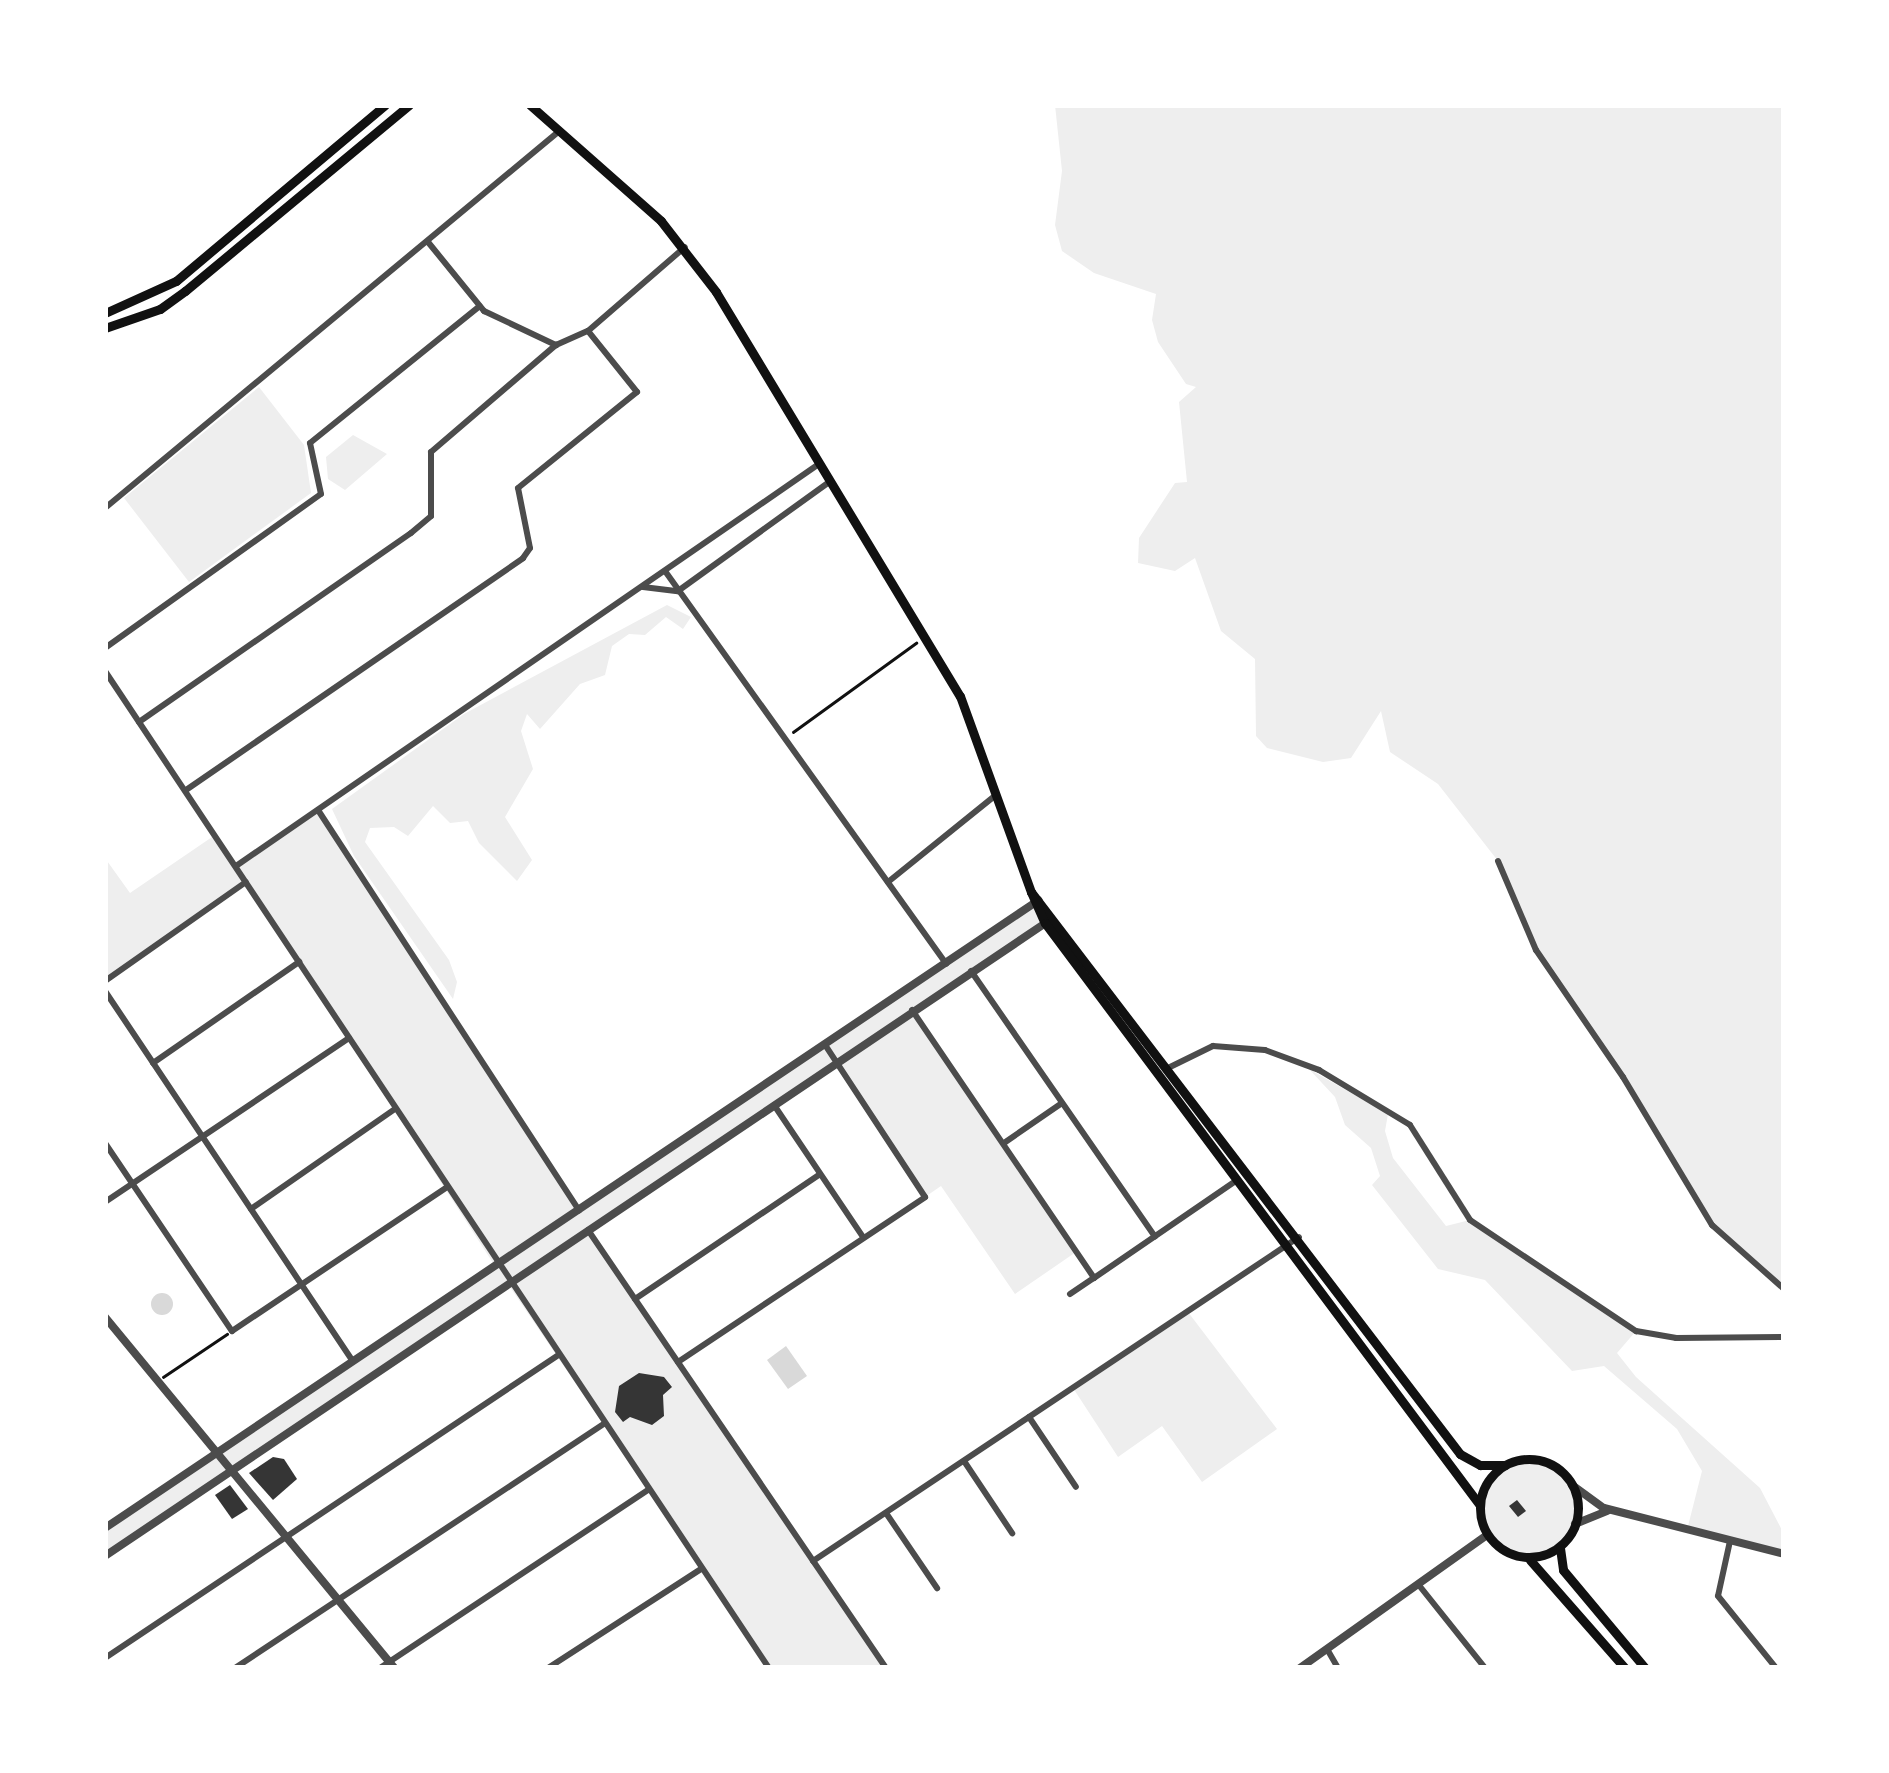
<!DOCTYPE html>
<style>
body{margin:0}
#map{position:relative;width:1889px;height:1773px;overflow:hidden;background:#fff;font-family:Overpass,sans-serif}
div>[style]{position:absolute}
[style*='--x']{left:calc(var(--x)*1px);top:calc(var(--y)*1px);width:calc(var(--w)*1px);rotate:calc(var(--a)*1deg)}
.green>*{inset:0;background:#eee}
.round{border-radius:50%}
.water>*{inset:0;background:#d9d9d9}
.building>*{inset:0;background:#353535}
.path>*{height:2.5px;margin:-1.25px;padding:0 1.25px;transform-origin:1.25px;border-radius:1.25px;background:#111}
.minor>*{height:6px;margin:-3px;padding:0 3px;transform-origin:3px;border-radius:3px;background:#4c4c4c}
.tertiary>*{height:8px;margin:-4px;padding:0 4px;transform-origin:4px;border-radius:4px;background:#4c4c4c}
.secondary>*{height:9px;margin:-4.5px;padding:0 4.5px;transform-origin:4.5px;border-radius:4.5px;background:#111}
.secondary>.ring{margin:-4.5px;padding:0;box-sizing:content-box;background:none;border:9px solid #111;border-radius:50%}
span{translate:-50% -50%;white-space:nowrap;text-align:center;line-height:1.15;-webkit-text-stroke:10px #fff;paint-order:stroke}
.frame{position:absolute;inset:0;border:108px solid #fff;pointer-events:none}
</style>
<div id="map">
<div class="green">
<i style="clip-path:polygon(1055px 105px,1784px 105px,1784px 1289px,1712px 1225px,1623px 1077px,1536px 950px,1498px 861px,1438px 784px,1390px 752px,1381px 711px,1351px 758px,1323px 762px,1267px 748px,1256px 736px,1255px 659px,1221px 631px,1195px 558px,1175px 571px,1138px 563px,1139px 538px,1175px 483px,1187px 482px,1179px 402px,1196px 387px,1186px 384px,1158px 342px,1152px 320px,1156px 294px,1094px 273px,1062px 251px,1055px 225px,1062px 171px)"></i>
<i style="clip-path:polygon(259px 387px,304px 445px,311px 493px,189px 582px,124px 498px)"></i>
<i style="clip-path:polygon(353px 435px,387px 454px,345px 490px,328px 479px,326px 457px)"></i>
<i style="clip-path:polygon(667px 605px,691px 617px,683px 629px,666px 617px,645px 635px,629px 634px,612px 646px,605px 675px,580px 684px,540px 729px,527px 714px,521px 731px,533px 769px,505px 817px,532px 860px,517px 881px,479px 843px,468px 821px,450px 823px,433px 806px,408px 836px,394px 827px,370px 828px,365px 842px,449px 960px,457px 982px,453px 999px,354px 856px,332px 809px,464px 714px)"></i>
<i style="clip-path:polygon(318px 810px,579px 1211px,1032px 904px,1045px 923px,913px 1010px,1076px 1252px,1015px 1294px,941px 1186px,925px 1197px,835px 1062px,588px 1230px,886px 1668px,769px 1668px,508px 1284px,105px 1556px,105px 1528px,495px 1266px,247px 882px,105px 981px,105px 858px,130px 893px,215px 835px,237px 866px)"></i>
<i style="clip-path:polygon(1309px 1069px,1388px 1114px,1385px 1131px,1393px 1158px,1446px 1226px,1470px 1220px,1636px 1331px,1617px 1353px,1636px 1377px,1760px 1488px,1784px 1534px,1783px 1554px,1687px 1530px,1702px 1471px,1677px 1429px,1604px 1366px,1572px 1371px,1485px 1280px,1438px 1269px,1372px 1185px,1380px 1176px,1371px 1148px,1345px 1125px,1335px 1097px)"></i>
<i style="clip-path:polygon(1188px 1312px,1277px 1429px,1202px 1482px,1162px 1426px,1118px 1457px,1073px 1388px)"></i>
<i class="round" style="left:1480px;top:1459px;width:98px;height:98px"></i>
</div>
<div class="water">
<i class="round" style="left:151px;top:1293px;width:22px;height:22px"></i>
<i style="clip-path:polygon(786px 1346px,807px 1376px,788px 1389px,767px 1360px)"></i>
</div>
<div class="building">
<i style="clip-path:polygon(639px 1373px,664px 1377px,672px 1387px,663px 1395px,664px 1416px,652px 1425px,630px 1417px,623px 1422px,615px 1412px,619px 1386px)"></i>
<i style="clip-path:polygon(273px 1457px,284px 1459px,297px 1479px,273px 1500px,249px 1473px)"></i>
<i style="clip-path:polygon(230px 1485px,248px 1509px,232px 1519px,215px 1495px)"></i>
<i style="clip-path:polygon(1517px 1500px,1526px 1511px,1518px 1517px,1509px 1506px)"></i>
</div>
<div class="path">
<i style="--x:793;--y:732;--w:152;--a:-35.9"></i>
<i style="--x:163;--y:1377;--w:77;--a:-33.9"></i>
</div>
<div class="minor">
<i style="--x:428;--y:242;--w:89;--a:50.9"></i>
<i style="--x:484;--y:311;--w:80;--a:25.3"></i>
<i style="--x:105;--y:508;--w:589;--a:-39.69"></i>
<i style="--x:665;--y:571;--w:483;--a:54.4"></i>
<i style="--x:643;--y:587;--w:35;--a:7"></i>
<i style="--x:678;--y:591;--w:186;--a:-35.8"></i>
<i style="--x:105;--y:648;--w:265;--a:-35.5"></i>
<i style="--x:321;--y:494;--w:52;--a:-102.2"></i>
<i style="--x:310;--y:443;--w:218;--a:-38.9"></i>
<i style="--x:105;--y:671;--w:1198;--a:56.34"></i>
<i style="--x:139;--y:722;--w:331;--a:-34.8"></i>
<i style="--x:411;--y:533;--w:26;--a:-40"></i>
<i style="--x:431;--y:516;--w:64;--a:-90"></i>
<i style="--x:431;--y:452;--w:165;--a:-40.6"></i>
<i style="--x:556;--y:345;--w:35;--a:-24"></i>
<i style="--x:588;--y:331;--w:128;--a:-40.9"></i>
<i style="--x:186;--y:790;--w:409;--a:-34.5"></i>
<i style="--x:523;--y:558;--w:12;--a:-55"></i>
<i style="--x:530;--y:548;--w:61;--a:-101.3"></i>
<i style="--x:518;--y:488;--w:153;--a:-38.9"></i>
<i style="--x:637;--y:392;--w:78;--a:-128.8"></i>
<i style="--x:318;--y:810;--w:478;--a:56.9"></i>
<i style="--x:1498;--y:861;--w:97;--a:66.9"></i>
<i style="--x:1536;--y:950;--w:154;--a:55.6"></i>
<i style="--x:1623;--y:1077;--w:173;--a:59"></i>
<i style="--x:1712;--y:1225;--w:96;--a:41.6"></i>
<i style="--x:236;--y:866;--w:708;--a:-34.59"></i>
<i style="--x:888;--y:882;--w:140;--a:-38.9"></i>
<i style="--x:971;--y:971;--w:323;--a:55.3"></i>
<i style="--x:105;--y:981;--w:172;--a:-35.1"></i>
<i style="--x:105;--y:991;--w:444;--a:56.2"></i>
<i style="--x:912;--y:1010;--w:324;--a:55.8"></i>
<i style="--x:1094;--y:1278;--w:173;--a:-34.4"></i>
<i style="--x:153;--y:1063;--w:178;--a:-34.7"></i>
<i style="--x:1168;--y:1068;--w:50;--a:-26.1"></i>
<i style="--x:1213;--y:1046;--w:52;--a:4.4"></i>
<i style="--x:1265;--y:1050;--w:58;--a:20.3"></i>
<i style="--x:1319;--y:1070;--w:106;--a:31.1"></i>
<i style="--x:1410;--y:1125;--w:112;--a:57.7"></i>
<i style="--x:1470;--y:1220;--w:200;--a:33.8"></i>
<i style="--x:1636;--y:1331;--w:41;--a:9.9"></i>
<i style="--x:1676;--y:1338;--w:108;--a:-0.5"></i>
<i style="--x:774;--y:1105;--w:159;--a:56"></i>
<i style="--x:105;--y:1143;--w:227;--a:56"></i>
<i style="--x:232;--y:1331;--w:259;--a:-33.8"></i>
<i style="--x:1004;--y:1143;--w:70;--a:-34.6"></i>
<i style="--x:105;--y:1202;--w:294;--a:-33.9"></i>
<i style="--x:251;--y:1209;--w:175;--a:-34.8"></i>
<i style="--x:588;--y:1230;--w:530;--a:55.77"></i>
<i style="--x:1070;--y:1294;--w:29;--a:-34"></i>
<i style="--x:635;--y:1299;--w:223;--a:-34"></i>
<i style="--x:678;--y:1362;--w:297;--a:-33.7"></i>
<i style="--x:925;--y:1197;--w:182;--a:-123.3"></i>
<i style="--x:1029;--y:1417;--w:84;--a:56.1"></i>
<i style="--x:964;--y:1461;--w:87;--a:56.3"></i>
<i style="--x:886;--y:1513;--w:91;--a:55.8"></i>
<i style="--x:1730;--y:1541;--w:56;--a:102.3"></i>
<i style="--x:1718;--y:1596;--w:92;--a:51.1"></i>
<i style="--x:813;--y:1561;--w:584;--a:-33.69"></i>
<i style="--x:1418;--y:1584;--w:107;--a:51.4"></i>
<i style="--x:1327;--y:1649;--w:22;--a:60"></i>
<i style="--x:105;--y:1658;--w:544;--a:-33.75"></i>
<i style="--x:235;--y:1668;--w:442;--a:-33.5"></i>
<i style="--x:380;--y:1668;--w:323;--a:-33.6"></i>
<i style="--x:548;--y:1668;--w:182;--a:-32.9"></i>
</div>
<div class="tertiary">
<i style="--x:105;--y:1317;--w:455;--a:50.5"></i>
<i style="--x:1572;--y:1485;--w:39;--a:36"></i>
<i style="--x:1604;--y:1508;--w:186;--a:14.3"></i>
<i style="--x:1575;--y:1524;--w:35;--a:-22"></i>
<i style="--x:105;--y:1528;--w:1125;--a:-33.92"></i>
<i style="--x:105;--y:1556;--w:1135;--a:-33.94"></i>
<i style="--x:1300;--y:1668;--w:229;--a:-35.4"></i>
</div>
<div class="secondary">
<i style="--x:530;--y:105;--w:175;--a:41.5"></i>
<i style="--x:661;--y:221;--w:90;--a:52.2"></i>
<i style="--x:716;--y:292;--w:472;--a:58.9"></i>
<i style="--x:960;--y:696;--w:208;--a:70.1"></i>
<i style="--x:1031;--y:892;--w:707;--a:52.64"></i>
<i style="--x:1460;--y:1454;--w:23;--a:29"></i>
<i style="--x:1480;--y:1465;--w:25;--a:0"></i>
<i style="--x:105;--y:313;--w:78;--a:-24.3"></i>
<i style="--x:176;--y:281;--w:273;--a:-40.1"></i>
<i style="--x:105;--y:328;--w:58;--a:-19.1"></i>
<i style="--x:160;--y:309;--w:31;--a:-36"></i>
<i style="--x:185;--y:291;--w:291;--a:-39.7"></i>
<i style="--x:1031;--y:892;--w:34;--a:66"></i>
<i style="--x:1045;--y:923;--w:725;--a:53.24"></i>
<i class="ring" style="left:1480px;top:1459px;width:89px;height:89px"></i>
<i style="--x:1560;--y:1548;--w:22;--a:82"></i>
<i style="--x:1563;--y:1570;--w:128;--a:50.1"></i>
<i style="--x:1530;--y:1560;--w:144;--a:48.7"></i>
</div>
<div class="frame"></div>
</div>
